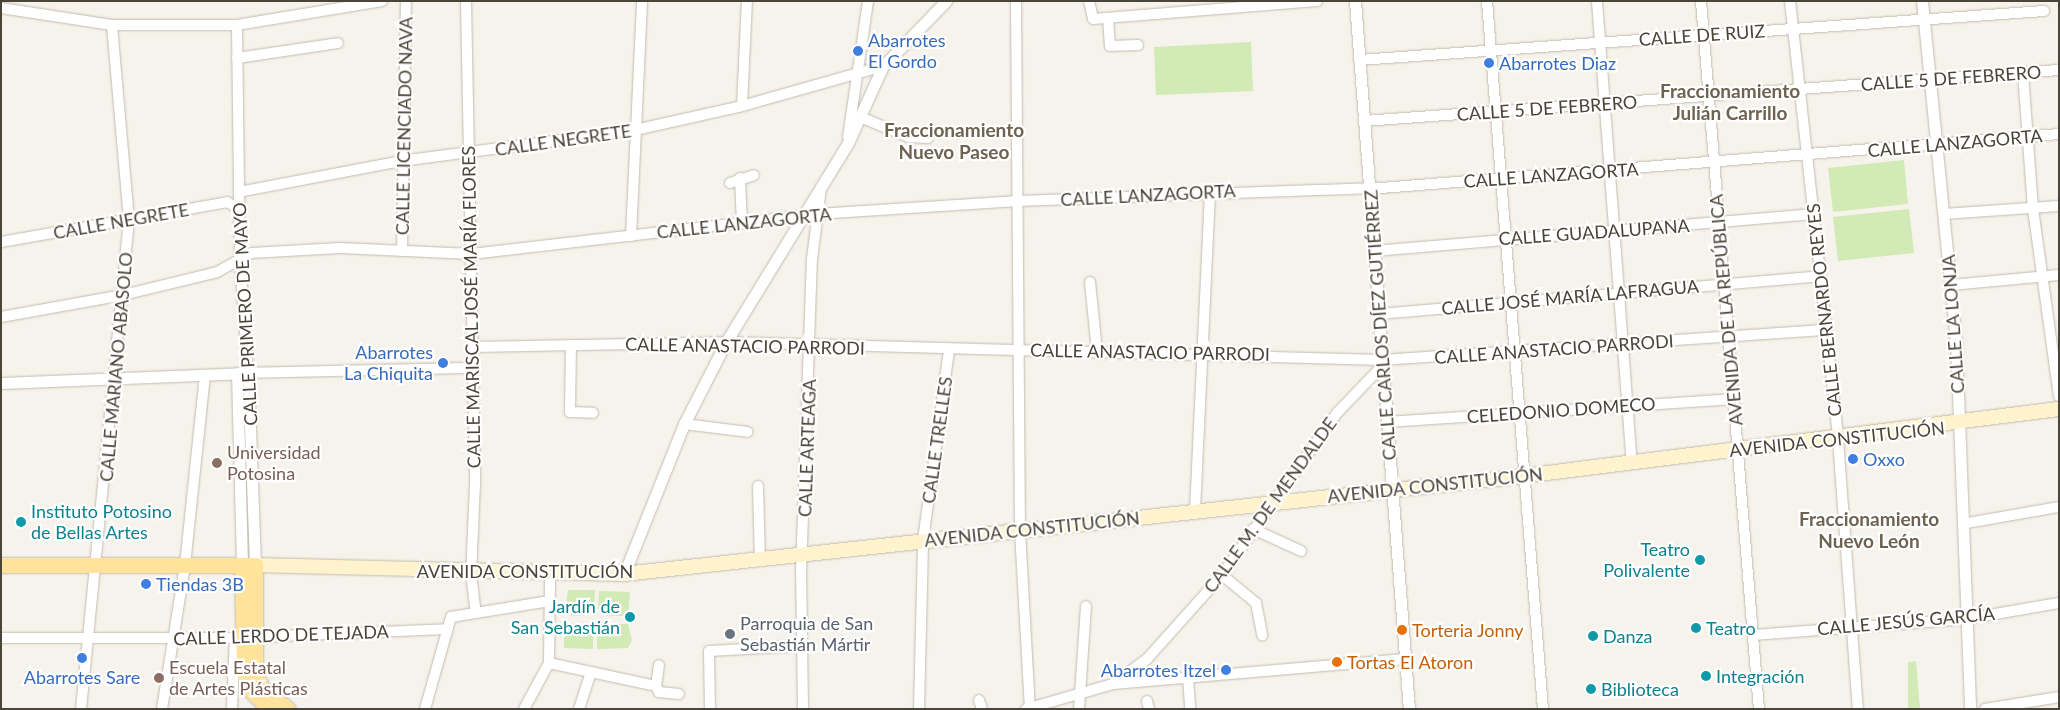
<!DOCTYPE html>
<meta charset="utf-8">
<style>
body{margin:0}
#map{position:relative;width:2060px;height:710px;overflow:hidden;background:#f6f3ec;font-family:Lato,sans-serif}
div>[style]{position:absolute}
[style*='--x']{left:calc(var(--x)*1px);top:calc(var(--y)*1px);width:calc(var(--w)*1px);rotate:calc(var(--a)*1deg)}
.green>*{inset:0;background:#d2eab5}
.roads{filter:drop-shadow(0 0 1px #c2bbae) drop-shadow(0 0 1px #c2bbae)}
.minor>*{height:10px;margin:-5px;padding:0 5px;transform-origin:5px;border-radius:5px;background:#fff}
.tertiary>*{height:11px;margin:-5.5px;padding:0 5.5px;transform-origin:5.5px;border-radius:5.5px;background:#fff}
.secondary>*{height:14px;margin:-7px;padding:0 7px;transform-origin:7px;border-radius:7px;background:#fff3cd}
.primary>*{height:15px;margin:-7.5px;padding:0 7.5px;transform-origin:7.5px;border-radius:7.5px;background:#ffe39c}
.dots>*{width:14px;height:14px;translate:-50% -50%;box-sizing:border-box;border:2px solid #fff;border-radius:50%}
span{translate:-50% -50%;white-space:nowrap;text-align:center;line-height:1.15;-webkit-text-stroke:4.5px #fff;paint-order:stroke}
.street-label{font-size:18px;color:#4b4439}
.shop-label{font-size:18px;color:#366cbe}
.left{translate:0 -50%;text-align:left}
.right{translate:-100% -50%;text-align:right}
.education-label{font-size:18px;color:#785e54}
.culture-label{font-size:18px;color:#0d838f}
.worship-label{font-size:18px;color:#5b616d}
.food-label{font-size:18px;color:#c56008}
.neighbourhood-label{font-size:19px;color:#6e6250;font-weight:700}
.frame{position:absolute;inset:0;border:2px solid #4b4439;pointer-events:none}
</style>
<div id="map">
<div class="green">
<i style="clip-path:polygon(1251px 42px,1253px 91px,1156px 95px,1154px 47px)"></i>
<i style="clip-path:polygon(1904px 160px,1908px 204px,1833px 212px,1828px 168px)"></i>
<i style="clip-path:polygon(1909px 209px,1914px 253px,1838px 261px,1833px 217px)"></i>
<i style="clip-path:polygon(568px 590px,595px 590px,594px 609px,584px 616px,565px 615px)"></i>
<i style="clip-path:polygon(599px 591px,630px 592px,628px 616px,607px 616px,598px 609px)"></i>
<i style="clip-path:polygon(564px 623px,584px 624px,593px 632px,593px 649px,564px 648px)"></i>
<i style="clip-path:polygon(607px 624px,628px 624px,632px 640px,628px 648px,597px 649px,597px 632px)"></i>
<i style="clip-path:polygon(1916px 661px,1920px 709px,1908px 709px,1908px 662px)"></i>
</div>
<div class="roads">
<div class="minor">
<i style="--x:466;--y:1;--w:483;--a:88.9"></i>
<i style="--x:475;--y:484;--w:90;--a:92.5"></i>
<i style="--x:471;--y:574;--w:39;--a:83"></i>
<i style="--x:1016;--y:1;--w:530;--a:89.57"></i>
<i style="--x:1020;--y:531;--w:177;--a:86.8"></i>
<i style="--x:1089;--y:1;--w:18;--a:77"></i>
<i style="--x:1093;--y:19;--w:225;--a:-4.6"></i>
<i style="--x:1487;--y:1;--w:710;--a:85.48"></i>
<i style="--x:1597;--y:1;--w:462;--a:85.7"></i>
<i style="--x:1701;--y:1;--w:710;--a:85.32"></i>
<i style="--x:1790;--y:1;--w:441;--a:83.7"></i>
<i style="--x:1838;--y:439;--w:271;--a:85.8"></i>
<i style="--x:1;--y:8;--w:112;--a:8.7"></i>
<i style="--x:112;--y:25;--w:125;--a:0"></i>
<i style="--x:237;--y:25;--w:147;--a:-9.4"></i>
<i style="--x:1108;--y:18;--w:28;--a:86"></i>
<i style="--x:1110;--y:46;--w:28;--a:-2"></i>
<i style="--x:237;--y:25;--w:237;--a:89.3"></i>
<i style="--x:240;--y:262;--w:111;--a:85.9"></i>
<i style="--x:248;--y:373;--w:224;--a:-1.3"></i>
<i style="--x:237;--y:58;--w:102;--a:-8.4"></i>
<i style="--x:1359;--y:60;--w:687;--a:-4.09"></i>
<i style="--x:2023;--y:73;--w:136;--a:85.8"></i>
<i style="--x:2033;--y:209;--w:189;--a:82.1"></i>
<i style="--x:742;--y:106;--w:105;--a:-87.3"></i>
<i style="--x:860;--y:117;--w:53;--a:22.2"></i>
<i style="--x:909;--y:137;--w:19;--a:3"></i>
<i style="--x:1364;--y:121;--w:697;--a:-4.2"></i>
<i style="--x:848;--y:137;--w:137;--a:-81.6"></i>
<i style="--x:740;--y:178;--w:45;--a:87.5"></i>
<i style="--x:730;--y:183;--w:25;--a:-18"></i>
<i style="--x:239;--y:192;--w:165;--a:-10.8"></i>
<i style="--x:401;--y:161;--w:236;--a:-7.5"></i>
<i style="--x:635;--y:130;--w:110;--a:-12.6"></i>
<i style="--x:742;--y:106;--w:147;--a:-15.8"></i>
<i style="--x:1944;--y:214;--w:115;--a:-4"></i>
<i style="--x:631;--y:236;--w:235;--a:-87.3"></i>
<i style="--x:1;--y:242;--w:230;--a:-10"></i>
<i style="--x:227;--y:202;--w:14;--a:30"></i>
<i style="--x:402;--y:251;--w:250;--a:-89.1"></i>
<i style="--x:1374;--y:251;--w:442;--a:-4.8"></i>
<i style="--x:1090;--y:282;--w:69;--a:84.2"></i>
<i style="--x:1951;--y:285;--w:108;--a:-5.3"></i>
<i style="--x:1379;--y:314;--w:443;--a:-4.9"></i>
<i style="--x:1;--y:317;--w:124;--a:-10.2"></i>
<i style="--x:123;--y:295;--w:97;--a:-13.7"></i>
<i style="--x:217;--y:272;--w:39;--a:-29"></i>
<i style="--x:251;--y:253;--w:89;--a:-3.2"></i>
<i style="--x:340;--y:248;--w:132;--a:2.6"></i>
<i style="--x:472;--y:254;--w:347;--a:-6.6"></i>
<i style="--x:817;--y:214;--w:202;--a:-3.7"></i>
<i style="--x:1019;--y:201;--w:362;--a:-2.1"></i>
<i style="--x:1381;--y:188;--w:680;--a:-4.55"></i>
<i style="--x:571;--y:345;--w:67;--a:90.9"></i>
<i style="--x:570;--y:412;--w:23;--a:2"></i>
<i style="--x:473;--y:347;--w:253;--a:-1.1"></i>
<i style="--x:726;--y:342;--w:657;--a:1.57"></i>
<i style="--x:1383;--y:360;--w:444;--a:-3.9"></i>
<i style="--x:1388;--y:422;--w:347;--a:-3.8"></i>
<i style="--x:684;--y:424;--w:64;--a:7.1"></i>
<i style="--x:758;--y:486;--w:74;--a:88.5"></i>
<i style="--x:1195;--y:511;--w:319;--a:-87.3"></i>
<i style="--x:1967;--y:523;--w:93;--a:-9.9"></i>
<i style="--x:1253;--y:529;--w:53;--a:24.6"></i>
<i style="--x:1222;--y:575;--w:44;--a:39.5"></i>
<i style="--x:1256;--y:603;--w:33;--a:79"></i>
<i style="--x:1753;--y:635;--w:214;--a:-4.3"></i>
<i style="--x:1966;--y:619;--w:94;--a:-9.8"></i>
<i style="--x:1;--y:638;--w:234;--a:0"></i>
<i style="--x:235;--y:638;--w:212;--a:-2.4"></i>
<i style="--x:549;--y:663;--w:109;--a:12.1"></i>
<i style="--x:1188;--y:677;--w:32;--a:86"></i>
<i style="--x:1113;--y:684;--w:42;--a:-36.3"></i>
<i style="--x:1147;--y:659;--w:113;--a:-48.2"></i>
<i style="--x:1222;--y:575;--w:200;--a:-54.6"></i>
<i style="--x:1338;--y:412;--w:65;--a:-46.2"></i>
<i style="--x:656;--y:686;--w:7;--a:63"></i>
<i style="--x:659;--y:692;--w:20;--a:6"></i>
<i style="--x:656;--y:686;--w:21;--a:-82"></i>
<i style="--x:979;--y:700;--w:9;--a:72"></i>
<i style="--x:1147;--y:701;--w:8;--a:76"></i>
<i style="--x:81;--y:709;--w:491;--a:-84.4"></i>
<i style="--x:129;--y:220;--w:196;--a:-95"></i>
<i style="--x:162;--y:709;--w:146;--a:-80.9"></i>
<i style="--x:185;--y:565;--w:191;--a:-84"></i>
<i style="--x:232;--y:709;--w:71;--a:-87.6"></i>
<i style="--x:425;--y:709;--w:96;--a:-74.2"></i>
<i style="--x:451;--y:617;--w:100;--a:-9.2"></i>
<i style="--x:524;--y:709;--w:52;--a:-61.5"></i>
<i style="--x:549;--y:663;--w:88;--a:-89.3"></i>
<i style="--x:579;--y:709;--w:39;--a:-72"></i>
<i style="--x:710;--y:709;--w:58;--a:-91"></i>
<i style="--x:709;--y:651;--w:91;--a:-3.1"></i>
<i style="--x:803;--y:709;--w:137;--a:-90.8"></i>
<i style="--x:801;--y:572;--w:313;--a:-88"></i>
<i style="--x:812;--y:259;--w:72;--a:-82.8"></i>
<i style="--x:919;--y:709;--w:169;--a:-88.6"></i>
<i style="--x:923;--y:540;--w:191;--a:-82.2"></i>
<i style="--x:1026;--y:709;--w:91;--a:-16"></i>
<i style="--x:1113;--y:684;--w:293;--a:-4.9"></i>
<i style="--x:1079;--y:709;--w:103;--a:-86.1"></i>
<i style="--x:1985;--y:709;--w:75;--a:-9.2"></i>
</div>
<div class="tertiary">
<i style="--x:1355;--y:1;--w:710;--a:85.64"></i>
<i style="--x:1922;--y:1;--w:342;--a:84.3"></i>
<i style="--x:1956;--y:341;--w:368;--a:87.8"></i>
<i style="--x:237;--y:373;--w:192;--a:88.5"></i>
<i style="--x:1;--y:383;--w:247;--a:-2.3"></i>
<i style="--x:248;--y:373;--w:192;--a:87.9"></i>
<i style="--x:624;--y:574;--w:162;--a:-68.2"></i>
<i style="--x:684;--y:424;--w:92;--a:-62.9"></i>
<i style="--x:726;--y:342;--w:233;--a:-58.5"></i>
<i style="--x:848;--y:143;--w:85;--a:-65.6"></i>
<i style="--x:883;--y:66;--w:91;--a:-45.9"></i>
</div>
<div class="secondary">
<i style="--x:255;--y:565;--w:369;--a:1.4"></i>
<i style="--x:624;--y:574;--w:904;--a:-6.22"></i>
<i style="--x:1523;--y:476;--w:540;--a:-7.13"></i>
</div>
<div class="primary">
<i style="--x:1;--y:565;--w:254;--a:0"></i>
<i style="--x:255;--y:565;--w:108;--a:90"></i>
<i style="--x:255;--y:673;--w:19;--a:65"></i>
<i style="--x:263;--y:690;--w:31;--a:37"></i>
<i style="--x:242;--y:565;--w:108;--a:88.9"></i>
<i style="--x:244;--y:673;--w:16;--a:75"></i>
<i style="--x:248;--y:688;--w:30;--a:44"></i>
</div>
</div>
<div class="dots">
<i style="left:858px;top:51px;background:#3f7fe0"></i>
<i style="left:1489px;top:63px;background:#3f7fe0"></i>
<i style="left:443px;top:363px;background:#3f7fe0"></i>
<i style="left:1853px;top:459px;background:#3f7fe0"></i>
<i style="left:217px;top:463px;background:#8d6e63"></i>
<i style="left:21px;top:522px;background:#0f9aa8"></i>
<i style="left:1700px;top:560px;background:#0f9aa8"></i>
<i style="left:146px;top:584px;background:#3f7fe0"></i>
<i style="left:630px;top:617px;background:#0f9aa8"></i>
<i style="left:1696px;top:628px;background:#0f9aa8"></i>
<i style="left:1402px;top:630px;background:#e8710a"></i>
<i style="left:730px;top:634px;background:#6b7280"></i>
<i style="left:1593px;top:636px;background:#0f9aa8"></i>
<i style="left:82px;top:658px;background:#3f7fe0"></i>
<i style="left:1337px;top:662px;background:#e8710a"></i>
<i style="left:1226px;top:670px;background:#3f7fe0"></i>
<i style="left:1706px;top:676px;background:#0f9aa8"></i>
<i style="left:159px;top:678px;background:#8d6e63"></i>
<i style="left:1591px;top:689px;background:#0f9aa8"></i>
</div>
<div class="street-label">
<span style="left:1702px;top:35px;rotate:-4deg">CALLE DE RUIZ</span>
<span style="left:1951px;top:78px;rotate:-4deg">CALLE 5 DE FEBRERO</span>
<span style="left:1547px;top:108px;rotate:-4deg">CALLE 5 DE FEBRERO</span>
<span style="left:404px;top:126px;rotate:-89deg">CALLE LICENCIADO NAVA</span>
<span style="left:563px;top:140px;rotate:-8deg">CALLE NEGRETE</span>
<span style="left:1955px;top:143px;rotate:-5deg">CALLE LANZAGORTA</span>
<span style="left:1551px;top:175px;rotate:-4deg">CALLE LANZAGORTA</span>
<span style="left:1148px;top:195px;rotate:-3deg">CALLE LANZAGORTA</span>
<span style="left:121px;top:221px;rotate:-10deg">CALLE NEGRETE</span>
<span style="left:744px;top:223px;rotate:-6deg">CALLE LANZAGORTA</span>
<span style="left:1594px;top:232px;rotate:-4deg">CALLE GUADALUPANA</span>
<span style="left:1570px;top:297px;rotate:-5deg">CALLE JOSÉ MARÍA LAFRAGUA</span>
<span style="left:471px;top:307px;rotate:-91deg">CALLE MARISCAL JOSÉ MARÍA FLORES</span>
<span style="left:1726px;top:310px;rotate:-95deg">AVENIDA DE LA REPÚBLICA</span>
<span style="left:1824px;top:310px;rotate:-96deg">CALLE BERNARDO REYES</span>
<span style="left:245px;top:314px;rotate:-93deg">CALLE PRIMERO DE MAYO</span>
<span style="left:1953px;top:324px;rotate:-94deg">CALLE LA LONJA</span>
<span style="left:1380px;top:325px;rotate:-94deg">CALLE CARLOS DÍEZ GUTIÉRREZ</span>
<span style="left:745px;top:346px;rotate:1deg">CALLE ANASTACIO PARRODI</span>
<span style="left:1554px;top:349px;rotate:-4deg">CALLE ANASTACIO PARRODI</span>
<span style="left:1150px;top:352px;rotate:1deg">CALLE ANASTACIO PARRODI</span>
<span style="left:116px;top:367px;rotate:-85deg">CALLE MARIANO ABASOLO</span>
<span style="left:1561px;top:410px;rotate:-4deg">CELEDONIO DOMECO</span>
<span style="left:1837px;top:439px;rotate:-6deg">AVENIDA CONSTITUCIÓN</span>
<span style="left:937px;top:440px;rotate:-82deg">CALLE TRELLES</span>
<span style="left:807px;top:448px;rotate:-88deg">CALLE ARTEAGA</span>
<span style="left:1435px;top:485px;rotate:-6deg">AVENIDA CONSTITUCIÓN</span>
<span style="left:1270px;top:505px;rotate:-54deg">CALLE M. DE MENDALDE</span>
<span style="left:1032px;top:529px;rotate:-6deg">AVENIDA CONSTITUCIÓN</span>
<span style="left:525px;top:571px">AVENIDA CONSTITUCIÓN</span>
<span style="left:1906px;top:621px;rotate:-5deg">CALLE JESÚS GARCÍA</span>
<span style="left:281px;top:635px;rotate:-2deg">CALLE LERDO DE TEJADA</span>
</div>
<div class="shop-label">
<span class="left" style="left:868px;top:51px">Abarrotes<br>El Gordo</span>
<span class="left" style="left:1499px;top:63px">Abarrotes Diaz</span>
<span class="right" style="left:433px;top:363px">Abarrotes<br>La Chiquita</span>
<span class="left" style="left:1863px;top:459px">Oxxo</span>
<span class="left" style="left:156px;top:584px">Tiendas 3B</span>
<span class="right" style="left:1216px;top:670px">Abarrotes Itzel</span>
<span style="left:82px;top:677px">Abarrotes Sare</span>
</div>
<div class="education-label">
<span class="left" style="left:227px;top:463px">Universidad<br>Potosina</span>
<span class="left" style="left:169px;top:678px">Escuela Estatal<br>de Artes Plásticas</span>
</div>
<div class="culture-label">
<span class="left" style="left:31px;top:522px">Instituto Potosino<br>de Bellas Artes</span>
<span class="right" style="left:1690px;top:560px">Teatro<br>Polivalente</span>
<span class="right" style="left:620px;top:617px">Jardín de<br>San Sebastián</span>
<span class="left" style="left:1706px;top:628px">Teatro</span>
<span class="left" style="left:1603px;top:636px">Danza</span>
<span class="left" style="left:1716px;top:676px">Integración</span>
<span class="left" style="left:1601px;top:689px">Biblioteca</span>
</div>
<div class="worship-label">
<span class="left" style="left:740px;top:634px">Parroquia de San<br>Sebastián Mártir</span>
</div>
<div class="food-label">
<span class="left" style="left:1412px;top:630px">Torteria Jonny</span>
<span class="left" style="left:1347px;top:662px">Tortas El Atoron</span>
</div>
<div class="neighbourhood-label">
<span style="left:1730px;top:102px">Fraccionamiento<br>Julián Carrillo</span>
<span style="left:954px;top:141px">Fraccionamiento<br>Nuevo Paseo</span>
<span style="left:1869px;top:530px">Fraccionamiento<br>Nuevo León</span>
</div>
<div class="frame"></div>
</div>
